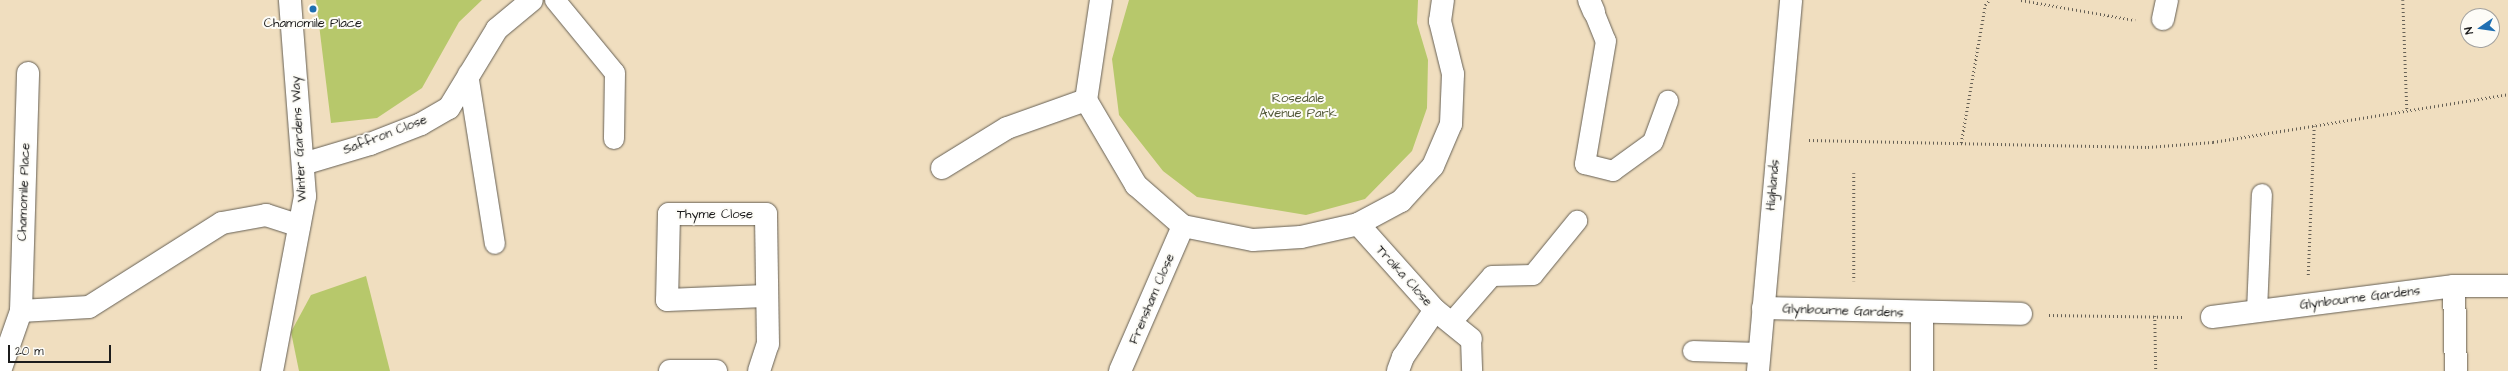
<!DOCTYPE html>
<style>
body{margin:0}
#map{position:relative;width:2508px;height:371px;overflow:hidden;background:#f0debf;font-family:"Architects Daughter",sans-serif}
div>[style]{position:absolute}
[style*='--x']{left:calc(var(--x)*1px);top:calc(var(--y)*1px);width:calc(var(--w)*1px);rotate:calc(var(--a)*1deg)}
.green>*{inset:0;background:#b7c86b}
.path>*{height:2.5px;margin-top:-1.25px;transform-origin:0;background:repeating-linear-gradient(90deg,#666055 0 1px,transparent 0 4px)}
.roads{filter:drop-shadow(0 0 1px #666055) drop-shadow(0 0 1px #666055)}
.lane>*{height:20px;margin:-10px;padding:0 10px;transform-origin:10px;border-radius:10px;background:#fff}
.street>*{height:22px;margin:-11px;padding:0 11px;transform-origin:11px;border-radius:11px;background:#fff}
.secondary>*{height:22px;margin:-11px;padding:0 11px;transform-origin:11px;border-radius:11px;background:#fff}
.dots>*{width:11px;height:11px;translate:-50% -50%;box-sizing:border-box;border:2px solid #fdfcf7;border-radius:50%}
span{translate:-50% -50%;white-space:nowrap;text-align:center;line-height:1.15;-webkit-text-stroke:4px #fdfcf7;paint-order:stroke}
.poi-label{font-size:13px;color:#1c1c1c}
.park-label{font-size:13px;color:#525838}
.street-label{font-size:13px;color:#1c1c1c}
.north{position:absolute;left:2460px;top:8px;width:40px;height:40px;box-sizing:border-box;background:#fdfcf7;border:1px solid #a3a29f;border-radius:50%;rotate:257deg;font-size:11px;font-weight:700;line-height:16px;text-align:center;color:#1c1c1c}
.north::after{content:'';display:block;margin:auto;width:14px;height:18px;background:#1f6fb2;clip-path:polygon(50% 0,100% 100%,50% 72%,0 100%)}
.scale{position:absolute;left:8px;top:345px;width:103px;height:18px;box-sizing:border-box;border:2px solid #1c1c1c;border-top:0;padding-left:5px;font-size:12px;line-height:14px;white-space:nowrap;color:#1c1c1c;-webkit-text-stroke:3px #fdfcf7;paint-order:stroke}
</style>
<div id="map">
<div class="green">
<i style="clip-path:polygon(316px 0,482px 0,459px 22px,422px 88px,377px 118px,331px 123px)"></i>
<i style="clip-path:polygon(1129px 0,1418px 0,1417px 23px,1428px 60px,1427px 108px,1412px 151px,1365px 199px,1306px 215px,1197px 197px,1163px 171px,1119px 115px,1112px 59px)"></i>
<i style="clip-path:polygon(366px 276px,390px 371px,299px 371px,291px 332px,311px 295px)"></i>
</div>
<div class="path">
<i style="--x:2021;--y:0;--w:116;--a:10"></i>
<i style="--x:2403;--y:0;--w:109;--a:87.9"></i>
<i style="--x:1809;--y:140;--w:339;--a:1.2"></i>
<i style="--x:2148;--y:147;--w:65;--a:-4.4"></i>
<i style="--x:2213;--y:142;--w:299;--a:-9.2"></i>
<i style="--x:1961;--y:143;--w:140;--a:-80.1"></i>
<i style="--x:1985;--y:5;--w:6;--a:-51"></i>
<i style="--x:1854;--y:173;--w:108;--a:90"></i>
<i style="--x:2308;--y:275;--w:149;--a:-87.7"></i>
<i style="--x:2049;--y:315;--w:133;--a:0.9"></i>
<i style="--x:2155;--y:316;--w:55;--a:89"></i>
</div>
<div class="roads">
<div class="lane">
<i style="--x:555;--y:0;--w:94;--a:50.6"></i>
<i style="--x:615;--y:73;--w:66;--a:90.9"></i>
<i style="--x:1594;--y:12;--w:31;--a:68"></i>
<i style="--x:1606;--y:41;--w:125;--a:99.7"></i>
<i style="--x:1585;--y:164;--w:29;--a:14"></i>
<i style="--x:1613;--y:171;--w:49;--a:-35.9"></i>
<i style="--x:1653;--y:142;--w:44;--a:-69.9"></i>
<i style="--x:468;--y:74;--w:172;--a:81"></i>
<i style="--x:2257;--y:311;--w:117;--a:-87.6"></i>
<i style="--x:1451;--y:323;--w:62;--a:-48.9"></i>
<i style="--x:1492;--y:276;--w:41;--a:-1.4"></i>
<i style="--x:1533;--y:275;--w:70;--a:-50.8"></i>
<i style="--x:1471;--y:339;--w:32;--a:88"></i>
<i style="--x:1693;--y:351;--w:66;--a:1.7"></i>
</div>
<div class="street">
<i style="--x:1101;--y:0;--w:101;--a:98.5"></i>
<i style="--x:1086;--y:100;--w:99;--a:59.5"></i>
<i style="--x:1136;--y:185;--w:62;--a:41.1"></i>
<i style="--x:1183;--y:226;--w:71;--a:11.3"></i>
<i style="--x:1253;--y:240;--w:48;--a:-3.6"></i>
<i style="--x:1301;--y:237;--w:58;--a:-12.8"></i>
<i style="--x:1358;--y:224;--w:49;--a:-28.1"></i>
<i style="--x:1401;--y:201;--w:47;--a:-47.6"></i>
<i style="--x:1433;--y:166;--w:46;--a:-66.8"></i>
<i style="--x:1451;--y:124;--w:50;--a:-87.7"></i>
<i style="--x:1453;--y:74;--w:55;--a:-103.8"></i>
<i style="--x:1440;--y:21;--w:21;--a:-82"></i>
<i style="--x:1589;--y:0;--w:13;--a:67"></i>
<i style="--x:2163;--y:19;--w:19;--a:-78"></i>
<i style="--x:303;--y:164;--w:70;--a:-16.6"></i>
<i style="--x:370;--y:144;--w:55;--a:-21.4"></i>
<i style="--x:421;--y:124;--w:32;--a:-30"></i>
<i style="--x:449;--y:108;--w:92;--a:-58.7"></i>
<i style="--x:497;--y:29;--w:45;--a:-39.6"></i>
<i style="--x:942;--y:168;--w:76;--a:-31.6"></i>
<i style="--x:1007;--y:128;--w:84;--a:-19.5"></i>
<i style="--x:1358;--y:224;--w:115;--a:48.2"></i>
<i style="--x:1435;--y:310;--w:57;--a:124.2"></i>
<i style="--x:1403;--y:357;--w:15;--a:110"></i>
<i style="--x:2454;--y:286;--w:85;--a:88.7"></i>
<i style="--x:1763;--y:308;--w:258;--a:1.3"></i>
<i style="--x:1435;--y:310;--w:46;--a:38.9"></i>
<i style="--x:21;--y:311;--w:68;--a:-3.4"></i>
<i style="--x:89;--y:307;--w:157;--a:-32.3"></i>
<i style="--x:222;--y:223;--w:45;--a:-10.3"></i>
<i style="--x:266;--y:215;--w:35;--a:18"></i>
<i style="--x:2212;--y:317;--w:244;--a:-7.3"></i>
<i style="--x:2454;--y:286;--w:54;--a:0"></i>
<i style="--x:0;--y:371;--w:64;--a:-70.7"></i>
<i style="--x:21;--y:311;--w:238;--a:-88.3"></i>
<i style="--x:272;--y:371;--w:178;--a:-79.3"></i>
<i style="--x:305;--y:196;--w:197;--a:-94.4"></i>
<i style="--x:670;--y:371;--w:46;--a:0"></i>
<i style="--x:759;--y:371;--w:28;--a:-72"></i>
<i style="--x:768;--y:344;--w:130;--a:-90.9"></i>
<i style="--x:766;--y:214;--w:97;--a:180"></i>
<i style="--x:669;--y:214;--w:86;--a:91.3"></i>
<i style="--x:667;--y:300;--w:98;--a:-2.3"></i>
<i style="--x:1120;--y:371;--w:158;--a:-66.5"></i>
<i style="--x:1922;--y:371;--w:57;--a:-90"></i>
</div>
<div class="secondary">
<i style="--x:1758;--y:371;--w:372;--a:-84.9"></i>
</div>
</div>
<div class="dots">
<i style="left:313px;top:9px;background:#1f6fb2"></i>
</div>
<div class="poi-label">
<span style="left:313px;top:23px">Chamomile Place</span>
</div>
<div class="park-label">
<span style="left:1298px;top:106px">Rosedale<br>Avenue Park</span>
</div>
<div class="street-label">
<span style="left:385px;top:135px;rotate:-21deg">Saffron Close</span>
<span style="left:299px;top:139px;rotate:-93deg">Winter Gardens Way</span>
<span style="left:1773px;top:185px;rotate:-85deg">Highlands</span>
<span style="left:24px;top:192px;rotate:-88deg">Chamomile Place</span>
<span style="left:715px;top:214px">Thyme Close</span>
<span style="left:1404px;top:276px;rotate:48deg">Troika Close</span>
<span style="left:2360px;top:298px;rotate:-7deg">Glynbourne Gardens</span>
<span style="left:1152px;top:299px;rotate:-67deg">Frensham Close</span>
<span style="left:1843px;top:311px;rotate:2deg">Glynbourne Gardens</span>
</div>
<div class="north">N</div>
<div class="scale">20 m</div>
</div>
